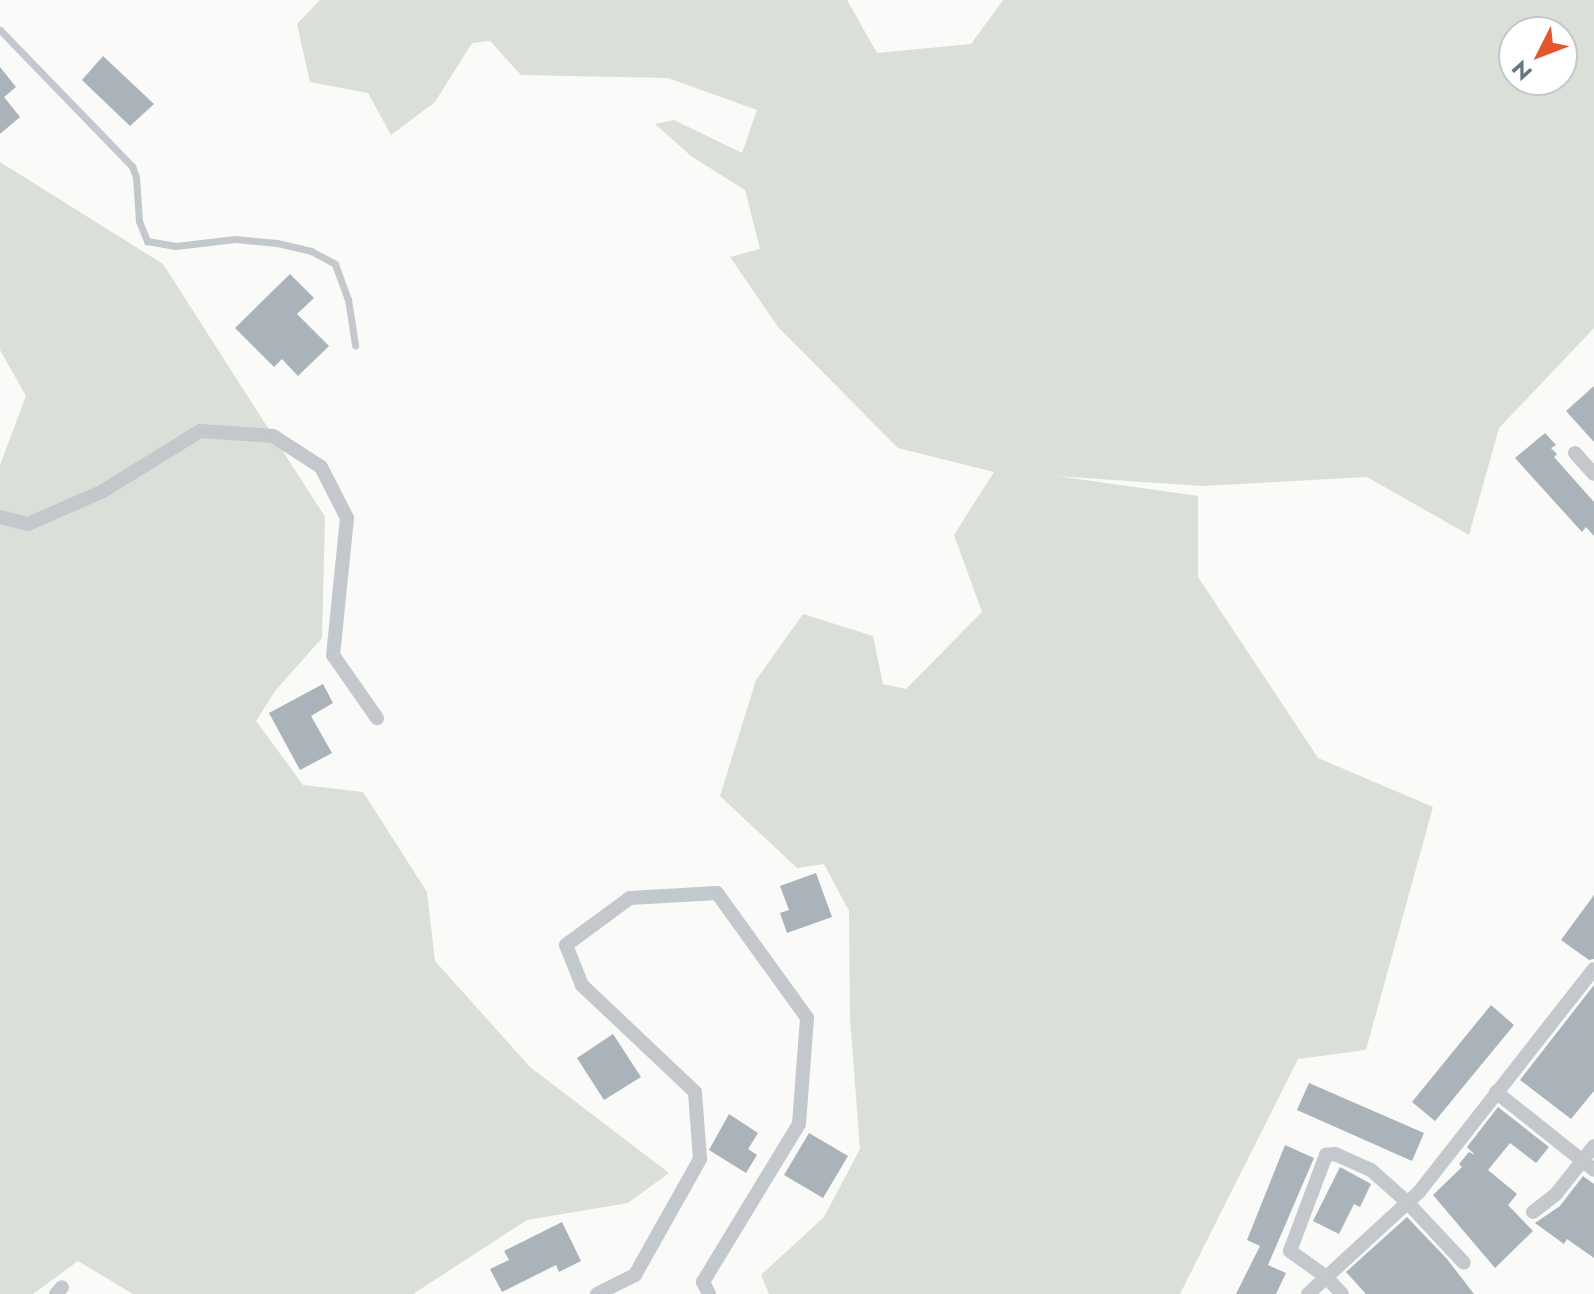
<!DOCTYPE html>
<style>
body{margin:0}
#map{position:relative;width:1594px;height:1294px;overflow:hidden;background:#fafaf8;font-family:Jost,sans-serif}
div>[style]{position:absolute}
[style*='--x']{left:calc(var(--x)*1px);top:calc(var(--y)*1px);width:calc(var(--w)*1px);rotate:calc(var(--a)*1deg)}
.green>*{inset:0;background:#dadfd7}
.building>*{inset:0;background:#aab3b9}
.lane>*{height:7px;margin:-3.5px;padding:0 3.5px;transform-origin:3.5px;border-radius:3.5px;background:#c3c8cc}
.street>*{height:14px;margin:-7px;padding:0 7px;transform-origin:7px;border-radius:7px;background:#c3c8cc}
span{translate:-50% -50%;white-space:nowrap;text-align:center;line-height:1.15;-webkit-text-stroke:8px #fff;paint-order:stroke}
.north{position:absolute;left:1498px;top:16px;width:80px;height:80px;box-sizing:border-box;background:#fff;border:2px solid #c1c8cd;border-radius:50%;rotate:228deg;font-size:22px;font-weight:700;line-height:32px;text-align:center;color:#657683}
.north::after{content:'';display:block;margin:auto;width:28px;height:36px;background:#e4572e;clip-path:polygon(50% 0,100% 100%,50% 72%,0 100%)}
</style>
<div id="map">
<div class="green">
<i style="clip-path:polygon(evenodd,320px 0,847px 0,877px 53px,971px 44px,1003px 0,1594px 0,1594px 328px,1499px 428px,1469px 535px,1367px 477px,1202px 486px,1056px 476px,1198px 496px,1198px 577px,1318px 758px,1433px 807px,1366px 1050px,1298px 1059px,1180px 1294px,769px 1294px,761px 1275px,824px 1217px,860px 1149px,850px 1018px,849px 911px,824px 864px,797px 868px,720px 796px,756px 680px,803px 614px,873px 636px,883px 684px,906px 689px,982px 612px,954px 535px,994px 472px,898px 448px,778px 327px,730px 257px,760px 249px,745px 190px,691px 156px,655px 124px,674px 120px,742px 153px,757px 110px,668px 78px,521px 75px,490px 41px,472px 43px,435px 102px,391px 135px,368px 93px,310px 82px,297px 24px,320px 0,1562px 32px,1562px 80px,1514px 80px,1514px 32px,1562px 32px)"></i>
<i style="clip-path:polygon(0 162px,163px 264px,325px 517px,322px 638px,275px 691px,256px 721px,303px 785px,363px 792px,427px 892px,435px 961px,530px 1067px,669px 1173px,628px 1203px,527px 1220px,413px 1294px,133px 1294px,78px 1261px,33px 1294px,0 1294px,0 465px,26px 396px,0 350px)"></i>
</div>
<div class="building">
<i style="clip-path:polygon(103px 56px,154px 104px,130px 126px,82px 80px)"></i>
<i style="clip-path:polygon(0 67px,16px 87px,4px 97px,20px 117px,0 134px)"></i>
<i style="clip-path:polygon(290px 274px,314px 298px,297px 314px,329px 346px,298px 376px,282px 359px,274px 367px,235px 328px)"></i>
<i style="clip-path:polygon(1594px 386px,1594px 442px,1566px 411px)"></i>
<i style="clip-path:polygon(1545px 433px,1556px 445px,1551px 448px,1557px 454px,1554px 457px,1594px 502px,1594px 536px,1586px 527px,1582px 532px,1515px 458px)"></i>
<i style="clip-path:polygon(323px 684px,333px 703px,311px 716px,332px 753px,300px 770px,269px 713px)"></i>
<i style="clip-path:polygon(816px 873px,832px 917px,787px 933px,780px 913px,789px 910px,780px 886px)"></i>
<i style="clip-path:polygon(1594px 895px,1594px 959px,1589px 960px,1561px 940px)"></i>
<i style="clip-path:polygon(1594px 985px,1594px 1091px,1571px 1119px,1520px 1080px)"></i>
<i style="clip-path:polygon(1491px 1005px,1514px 1025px,1435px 1121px,1412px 1102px)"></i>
<i style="clip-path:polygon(613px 1034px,641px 1077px,604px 1100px,577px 1058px)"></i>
<i style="clip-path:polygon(1309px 1083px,1424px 1133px,1412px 1161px,1297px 1110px)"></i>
<i style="clip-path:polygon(1498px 1107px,1549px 1147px,1536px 1163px,1510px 1143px,1488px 1170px,1517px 1194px,1508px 1205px,1533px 1231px,1495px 1268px,1433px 1195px,1462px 1167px,1459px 1164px,1469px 1152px,1475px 1155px,1467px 1147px)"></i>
<i style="clip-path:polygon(729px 1114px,758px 1133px,748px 1149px,757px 1155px,746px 1173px,709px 1150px)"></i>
<i style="clip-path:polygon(809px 1133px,848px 1156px,823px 1198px,784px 1175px)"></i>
<i style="clip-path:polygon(1285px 1145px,1314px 1158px,1268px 1265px,1286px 1273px,1276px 1294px,1236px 1294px,1260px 1246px,1247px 1240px)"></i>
<i style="clip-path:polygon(1340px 1167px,1371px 1184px,1360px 1207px,1354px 1204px,1339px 1234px,1313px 1221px)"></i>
<i style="clip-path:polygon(1583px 1176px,1594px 1184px,1594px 1258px,1567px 1239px,1564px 1244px,1535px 1223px,1560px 1206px)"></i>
<i style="clip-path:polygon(1407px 1217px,1447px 1259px,1474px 1294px,1366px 1294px,1346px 1272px)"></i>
<i style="clip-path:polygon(562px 1222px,581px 1261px,559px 1272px,556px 1265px,502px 1292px,490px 1269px,509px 1260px,504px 1251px)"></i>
</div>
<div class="lane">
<i style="--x:0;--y:30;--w:190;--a:45.9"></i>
<i style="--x:132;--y:166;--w:12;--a:70"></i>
<i style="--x:136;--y:177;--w:44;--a:86.1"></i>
<i style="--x:139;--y:221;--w:22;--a:68"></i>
<i style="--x:147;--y:241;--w:29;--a:10"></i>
<i style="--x:176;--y:246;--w:59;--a:-6.8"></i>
<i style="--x:235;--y:239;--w:42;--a:5.4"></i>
<i style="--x:277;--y:243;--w:35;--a:13"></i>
<i style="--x:311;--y:251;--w:27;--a:28"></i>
<i style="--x:335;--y:264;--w:37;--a:70"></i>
<i style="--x:348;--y:299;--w:47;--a:81.3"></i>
</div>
<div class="street">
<i style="--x:1575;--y:453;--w:28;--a:48"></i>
<i style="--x:0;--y:517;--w:29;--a:14"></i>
<i style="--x:28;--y:524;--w:82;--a:-23.7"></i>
<i style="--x:103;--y:491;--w:114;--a:-31.7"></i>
<i style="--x:200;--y:431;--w:73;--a:3.9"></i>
<i style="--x:273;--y:436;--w:57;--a:32.9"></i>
<i style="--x:321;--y:467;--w:57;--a:63"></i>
<i style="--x:347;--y:518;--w:138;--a:95.8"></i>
<i style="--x:333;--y:655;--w:77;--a:55.1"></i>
<i style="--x:1496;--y:1092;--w:125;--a:38.5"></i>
<i style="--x:1533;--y:1212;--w:29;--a:-38"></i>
<i style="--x:1556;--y:1194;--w:61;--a:-51.6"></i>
<i style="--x:56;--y:1294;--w:9;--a:-49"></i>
<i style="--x:597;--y:1294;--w:42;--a:-26.6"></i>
<i style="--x:635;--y:1275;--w:133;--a:-60.7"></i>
<i style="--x:700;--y:1159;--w:67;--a:-94.3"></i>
<i style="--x:695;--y:1092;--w:156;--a:-136.6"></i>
<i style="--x:582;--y:985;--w:43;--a:-111.8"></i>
<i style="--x:566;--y:945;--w:79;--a:-36.3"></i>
<i style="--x:630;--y:898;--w:87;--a:-3.3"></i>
<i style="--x:717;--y:893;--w:154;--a:54.2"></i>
<i style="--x:807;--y:1018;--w:106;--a:94.3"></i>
<i style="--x:799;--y:1124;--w:185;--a:121.3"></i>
<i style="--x:703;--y:1282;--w:13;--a:63"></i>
<i style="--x:1308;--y:1294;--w:151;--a:-42.6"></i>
<i style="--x:1419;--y:1192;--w:283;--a:-51.9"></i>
<i style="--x:1342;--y:1294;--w:25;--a:-133"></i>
<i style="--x:1325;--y:1276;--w:43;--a:-144.5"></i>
<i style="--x:1290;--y:1251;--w:103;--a:-69.4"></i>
<i style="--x:1326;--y:1155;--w:9;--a:-6"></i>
<i style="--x:1335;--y:1154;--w:39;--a:24"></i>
<i style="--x:1371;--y:1170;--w:48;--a:41.6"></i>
<i style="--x:1407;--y:1202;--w:83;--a:46.9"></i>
</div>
<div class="north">N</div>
</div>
